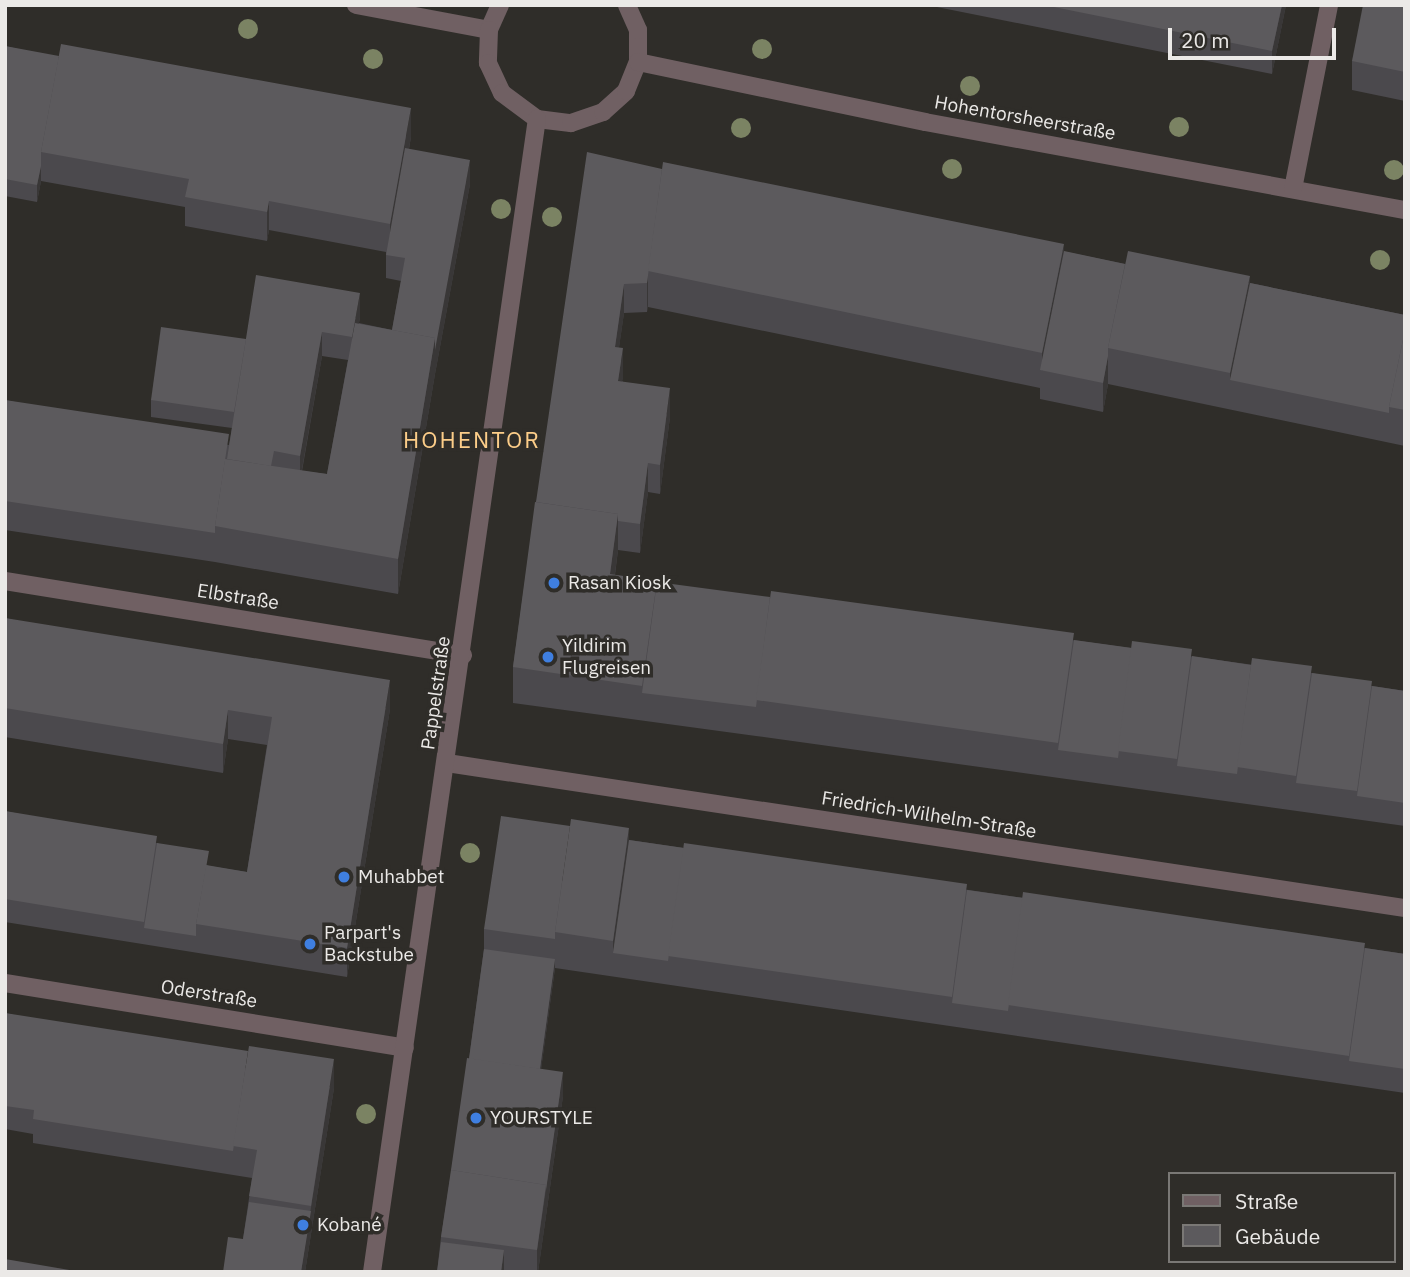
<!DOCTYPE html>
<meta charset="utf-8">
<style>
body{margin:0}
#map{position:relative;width:1410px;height:1277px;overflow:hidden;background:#2f2d29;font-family:"IBM Plex Sans",sans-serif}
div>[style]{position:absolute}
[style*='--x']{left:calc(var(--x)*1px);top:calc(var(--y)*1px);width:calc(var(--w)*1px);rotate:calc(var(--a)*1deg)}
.minor>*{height:18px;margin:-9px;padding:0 9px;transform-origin:9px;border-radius:9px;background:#706063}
.trees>*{width:20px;height:20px;margin:-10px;border-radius:50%;background:#7b8363}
.wall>*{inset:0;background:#4b494d}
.shaded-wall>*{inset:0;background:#393737}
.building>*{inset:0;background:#5c5a5d}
.dots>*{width:19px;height:19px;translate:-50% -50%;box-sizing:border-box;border:4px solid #2f2d29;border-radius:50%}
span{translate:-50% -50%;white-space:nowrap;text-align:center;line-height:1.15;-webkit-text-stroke:7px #2f2d29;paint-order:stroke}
.street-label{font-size:19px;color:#ebe9e7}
.poi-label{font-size:19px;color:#ebe9e7}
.left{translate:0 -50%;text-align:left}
.quarter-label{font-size:23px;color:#fccd89;letter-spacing:2px}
.frame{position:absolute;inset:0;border:7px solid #ebe9e7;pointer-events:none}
.legend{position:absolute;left:1168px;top:1172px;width:228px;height:91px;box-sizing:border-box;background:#2f2d29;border:2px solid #7a7875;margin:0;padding:9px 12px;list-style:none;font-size:21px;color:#ebe9e7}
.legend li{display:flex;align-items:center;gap:14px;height:35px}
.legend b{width:35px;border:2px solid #7a7875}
.scale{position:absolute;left:1168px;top:28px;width:168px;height:32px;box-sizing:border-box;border:4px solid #ebe9e7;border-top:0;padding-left:9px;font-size:21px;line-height:24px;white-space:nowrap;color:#ebe9e7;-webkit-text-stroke:5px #2f2d29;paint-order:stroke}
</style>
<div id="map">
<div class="minor">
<i style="--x:356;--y:5;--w:135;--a:10.6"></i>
<i style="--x:500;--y:5;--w:27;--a:114"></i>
<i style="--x:489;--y:30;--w:33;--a:92"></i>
<i style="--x:488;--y:63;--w:33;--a:65"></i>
<i style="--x:502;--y:93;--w:44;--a:36.6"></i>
<i style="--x:537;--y:119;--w:34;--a:7"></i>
<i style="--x:571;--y:123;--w:34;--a:-19"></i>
<i style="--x:603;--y:112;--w:31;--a:-42"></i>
<i style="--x:626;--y:91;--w:31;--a:-68"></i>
<i style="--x:638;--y:62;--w:32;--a:-90"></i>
<i style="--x:638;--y:30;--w:27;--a:-114"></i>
<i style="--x:638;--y:62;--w:293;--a:11.8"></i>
<i style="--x:925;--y:122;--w:488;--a:10.4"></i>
<i style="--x:1293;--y:189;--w:187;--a:-78.9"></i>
<i style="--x:5;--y:581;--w:464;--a:9.2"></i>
<i style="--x:447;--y:763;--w:969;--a:8.61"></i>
<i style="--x:5;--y:983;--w:405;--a:9.2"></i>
<i style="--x:372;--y:1272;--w:1165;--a:-81.86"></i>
</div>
<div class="trees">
<i style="left:248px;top:29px"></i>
<i style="left:762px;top:49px"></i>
<i style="left:373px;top:59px"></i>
<i style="left:970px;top:86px"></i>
<i style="left:1179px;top:127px"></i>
<i style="left:741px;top:128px"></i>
<i style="left:952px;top:169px"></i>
<i style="left:1394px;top:170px"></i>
<i style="left:501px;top:209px"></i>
<i style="left:552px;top:217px"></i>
<i style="left:1380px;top:260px"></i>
<i style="left:470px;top:853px"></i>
<i style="left:366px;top:1114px"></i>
</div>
<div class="wall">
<i style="clip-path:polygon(927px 5px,1286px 5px,1272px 74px)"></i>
<i style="clip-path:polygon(1405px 5px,1405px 101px,1352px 90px,1352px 61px)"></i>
<i style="clip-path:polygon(evenodd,5px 46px,411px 137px,409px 149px,470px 184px,435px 374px,398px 594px,215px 562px,5px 530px,5px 400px,229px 445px,232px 428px,151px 417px,151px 400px,246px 339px,360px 317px,359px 323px,392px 330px,401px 281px,386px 278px,386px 252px,269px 230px,267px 241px,185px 226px,185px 207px,41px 181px,37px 202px,5px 196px,5px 46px,322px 356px,348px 360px,327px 474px,302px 471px,322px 356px)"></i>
<i style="clip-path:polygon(662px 169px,1125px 264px,1250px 283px,1405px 315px,1405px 446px,1108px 384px,1103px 412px,1040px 399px,1040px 388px,648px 307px,648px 304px,647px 312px,624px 313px,619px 347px,623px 377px,622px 381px,670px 417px,660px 494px,648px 492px,640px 553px,618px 550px,615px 575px,657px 583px,1312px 673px,1372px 686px,1405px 691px,1405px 826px,756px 736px,513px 703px,513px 667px,536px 502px)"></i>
<i style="clip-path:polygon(5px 618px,390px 709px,347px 977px,5px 922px,5px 811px,157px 843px,209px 866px,247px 872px,267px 745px,228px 739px,223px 773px,5px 737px)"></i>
<i style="clip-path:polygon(629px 840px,1405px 954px,1405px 1093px,555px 968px,541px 1069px,563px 1096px,538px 1272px,437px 1272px,441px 1237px,469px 1059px,484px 949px,484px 929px)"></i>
<i style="clip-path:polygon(5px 1013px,334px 1088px,305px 1272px,223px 1272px,243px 1239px,252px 1178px,33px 1143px,33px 1134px,5px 1129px)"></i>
</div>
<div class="shaded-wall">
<i style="clip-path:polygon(1282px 5px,1286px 5px,1272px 74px,1272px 51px)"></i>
<i style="clip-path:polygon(411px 108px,411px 137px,390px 252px,390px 224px)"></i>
<i style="clip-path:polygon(470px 160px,470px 184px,435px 374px,398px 594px,398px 559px,435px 338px)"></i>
<i style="clip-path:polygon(41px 166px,41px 181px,37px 202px,37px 185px)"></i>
<i style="clip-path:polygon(269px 201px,269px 230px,267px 241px,267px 212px)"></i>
<i style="clip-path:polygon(1064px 244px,1064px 280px,1042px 371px,1042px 353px)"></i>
<i style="clip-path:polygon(648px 275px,648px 304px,647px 312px,647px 283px)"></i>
<i style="clip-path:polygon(1250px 276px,1250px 312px,1230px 380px,1230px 373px)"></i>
<i style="clip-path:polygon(624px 284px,624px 313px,615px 376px,615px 347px)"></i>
<i style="clip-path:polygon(360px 293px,360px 317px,352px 361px,352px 337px)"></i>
<i style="clip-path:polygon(322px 332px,322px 356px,300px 480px,300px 456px)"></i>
<i style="clip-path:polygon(623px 348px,623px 377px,618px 410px,618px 381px)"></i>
<i style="clip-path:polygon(1108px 356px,1108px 384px,1103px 412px,1103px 383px)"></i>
<i style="clip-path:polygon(670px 388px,670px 417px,660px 494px,660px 465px)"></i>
<i style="clip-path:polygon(648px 463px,648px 492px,640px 553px,640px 524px)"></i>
<i style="clip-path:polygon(618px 514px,618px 550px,610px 610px,610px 574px)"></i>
<i style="clip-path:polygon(390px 680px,390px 709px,347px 977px,347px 948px)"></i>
<i style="clip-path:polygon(228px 710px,228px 739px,223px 773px,223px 744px)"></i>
<i style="clip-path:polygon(629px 828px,629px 864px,613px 953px,613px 941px)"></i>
<i style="clip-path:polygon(555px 959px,555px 968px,538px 1092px,538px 1083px)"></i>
<i style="clip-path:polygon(334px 1059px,334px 1088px,305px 1272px,301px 1272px)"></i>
<i style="clip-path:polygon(563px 1072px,563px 1096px,538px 1272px,537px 1272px,537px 1250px)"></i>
<i style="clip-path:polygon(504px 1250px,504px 1272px,501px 1272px)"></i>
</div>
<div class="building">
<i style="clip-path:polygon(1044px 5px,1282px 5px,1272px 51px)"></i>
<i style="clip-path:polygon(1363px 5px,1405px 5px,1405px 72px,1352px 61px)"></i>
<i style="clip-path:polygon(61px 44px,411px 108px,390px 224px,269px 201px,267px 212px,185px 197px,189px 179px,41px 152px)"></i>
<i style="clip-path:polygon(5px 46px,59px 56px,41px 152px,41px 166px,37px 185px,5px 179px)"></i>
<i style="clip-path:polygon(405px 148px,470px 160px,435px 350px,435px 338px,392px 330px,405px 258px,386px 255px)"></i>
<i style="clip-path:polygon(587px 152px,662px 169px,647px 283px,624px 284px,615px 347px,623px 348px,618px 381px,670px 388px,660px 465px,648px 463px,640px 524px,618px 521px,618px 514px,536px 502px)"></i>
<i style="clip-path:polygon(663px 162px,1064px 244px,1042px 353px,648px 271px)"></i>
<i style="clip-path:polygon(1064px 251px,1125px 264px,1108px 348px,1108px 356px,1103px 383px,1040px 370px)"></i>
<i style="clip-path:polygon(1128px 251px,1250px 276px,1230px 373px,1108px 348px)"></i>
<i style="clip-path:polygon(256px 275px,360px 293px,352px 337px,322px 332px,300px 456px,274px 451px,271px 466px,227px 459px)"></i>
<i style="clip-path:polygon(1250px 283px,1405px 315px,1405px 330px,1389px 407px,1389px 413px,1230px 380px)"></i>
<i style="clip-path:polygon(355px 323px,435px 338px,398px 559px,215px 526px,225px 459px,327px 474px)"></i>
<i style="clip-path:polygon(161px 327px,246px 339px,234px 412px,151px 400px)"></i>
<i style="clip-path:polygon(1405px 330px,1405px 410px,1389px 407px)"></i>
<i style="clip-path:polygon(5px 400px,229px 434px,215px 526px,215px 533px,5px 501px)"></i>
<i style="clip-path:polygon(535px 502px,618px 514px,610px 574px,657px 581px,642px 686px,513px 667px)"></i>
<i style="clip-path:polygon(657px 582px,770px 597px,756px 707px,642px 693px)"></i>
<i style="clip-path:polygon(771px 591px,1074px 633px,1058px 743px,756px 700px)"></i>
<i style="clip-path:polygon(5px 618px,390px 680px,347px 948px,196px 924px,206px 865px,247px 872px,272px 717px,228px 710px,223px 744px,5px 708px)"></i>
<i style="clip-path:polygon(1074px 640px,1132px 648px,1118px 758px,1058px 750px)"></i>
<i style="clip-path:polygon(1132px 641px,1192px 649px,1177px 759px,1118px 751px)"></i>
<i style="clip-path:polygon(1192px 656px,1251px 665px,1237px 774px,1177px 766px)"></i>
<i style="clip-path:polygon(1252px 658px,1312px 666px,1296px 776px,1237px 767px)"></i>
<i style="clip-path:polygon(1312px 673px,1372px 681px,1357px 791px,1296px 783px)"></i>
<i style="clip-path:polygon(1372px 686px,1405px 691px,1405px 803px,1357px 796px)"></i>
<i style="clip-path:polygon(5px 811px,157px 836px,144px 922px,5px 899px)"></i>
<i style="clip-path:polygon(501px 816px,570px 826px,555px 932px,555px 939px,484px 929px)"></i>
<i style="clip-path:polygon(571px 819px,629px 828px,613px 941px,555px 932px)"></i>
<i style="clip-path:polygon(629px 840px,684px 848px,668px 961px,613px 953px)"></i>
<i style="clip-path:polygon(157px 843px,209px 851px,196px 924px,196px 936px,144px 928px)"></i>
<i style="clip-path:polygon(684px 843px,967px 884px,952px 997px,668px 956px)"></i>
<i style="clip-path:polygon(967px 890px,1023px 898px,1008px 1011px,952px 1003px)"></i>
<i style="clip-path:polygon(1023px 892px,1365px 943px,1349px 1056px,1008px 1005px)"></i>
<i style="clip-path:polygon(1365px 948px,1405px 954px,1405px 1069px,1349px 1061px)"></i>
<i style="clip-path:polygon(484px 949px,555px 959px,540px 1069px,469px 1059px)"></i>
<i style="clip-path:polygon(5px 1013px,248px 1051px,233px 1151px,33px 1119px,34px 1110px,5px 1106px)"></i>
<i style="clip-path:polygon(249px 1046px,334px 1059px,311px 1206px,249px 1196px,257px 1150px,233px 1146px)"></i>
<i style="clip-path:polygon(467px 1058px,563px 1072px,546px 1190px,546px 1185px,451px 1170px)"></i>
<i style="clip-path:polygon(451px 1170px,546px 1185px,537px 1250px,441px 1237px)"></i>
<i style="clip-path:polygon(249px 1202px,311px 1211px,301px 1272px,223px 1272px,228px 1237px,243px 1239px)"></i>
<i style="clip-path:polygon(441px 1242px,504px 1250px,501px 1272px,437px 1272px)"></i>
<i style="clip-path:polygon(5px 1259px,81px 1272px,5px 1272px)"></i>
</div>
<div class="dots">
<i style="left:554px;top:583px;background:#3f7fe0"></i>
<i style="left:548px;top:657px;background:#3f7fe0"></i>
<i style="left:344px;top:877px;background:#3f7fe0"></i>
<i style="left:310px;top:944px;background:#3f7fe0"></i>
<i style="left:476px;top:1118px;background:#3f7fe0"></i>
<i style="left:303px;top:1225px;background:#3f7fe0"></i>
</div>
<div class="street-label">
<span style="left:1025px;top:118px;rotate:10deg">Hohentorsheerstraße</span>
<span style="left:238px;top:597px;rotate:9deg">Elbstraße</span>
<span style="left:436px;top:693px;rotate:-82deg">Pappelstraße</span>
<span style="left:929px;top:815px;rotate:9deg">Friedrich-Wilhelm-Straße</span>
<span style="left:209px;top:994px;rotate:9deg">Oderstraße</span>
</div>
<div class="poi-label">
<span class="left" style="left:568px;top:583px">Rasan Kiosk</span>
<span class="left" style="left:562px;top:657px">Yildirim<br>Flugreisen</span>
<span class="left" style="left:358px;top:877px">Muhabbet</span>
<span class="left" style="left:324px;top:944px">Parpart's<br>Backstube</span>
<span class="left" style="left:490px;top:1118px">YOURSTYLE</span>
<span class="left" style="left:317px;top:1225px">Kobané</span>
</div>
<div class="quarter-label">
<span style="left:472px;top:439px">HOHENTOR</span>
</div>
<div class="frame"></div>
<ul class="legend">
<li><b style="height:9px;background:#706063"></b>Straße</li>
<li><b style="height:19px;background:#5c5a5d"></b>Gebäude</li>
</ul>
<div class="scale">20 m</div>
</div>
